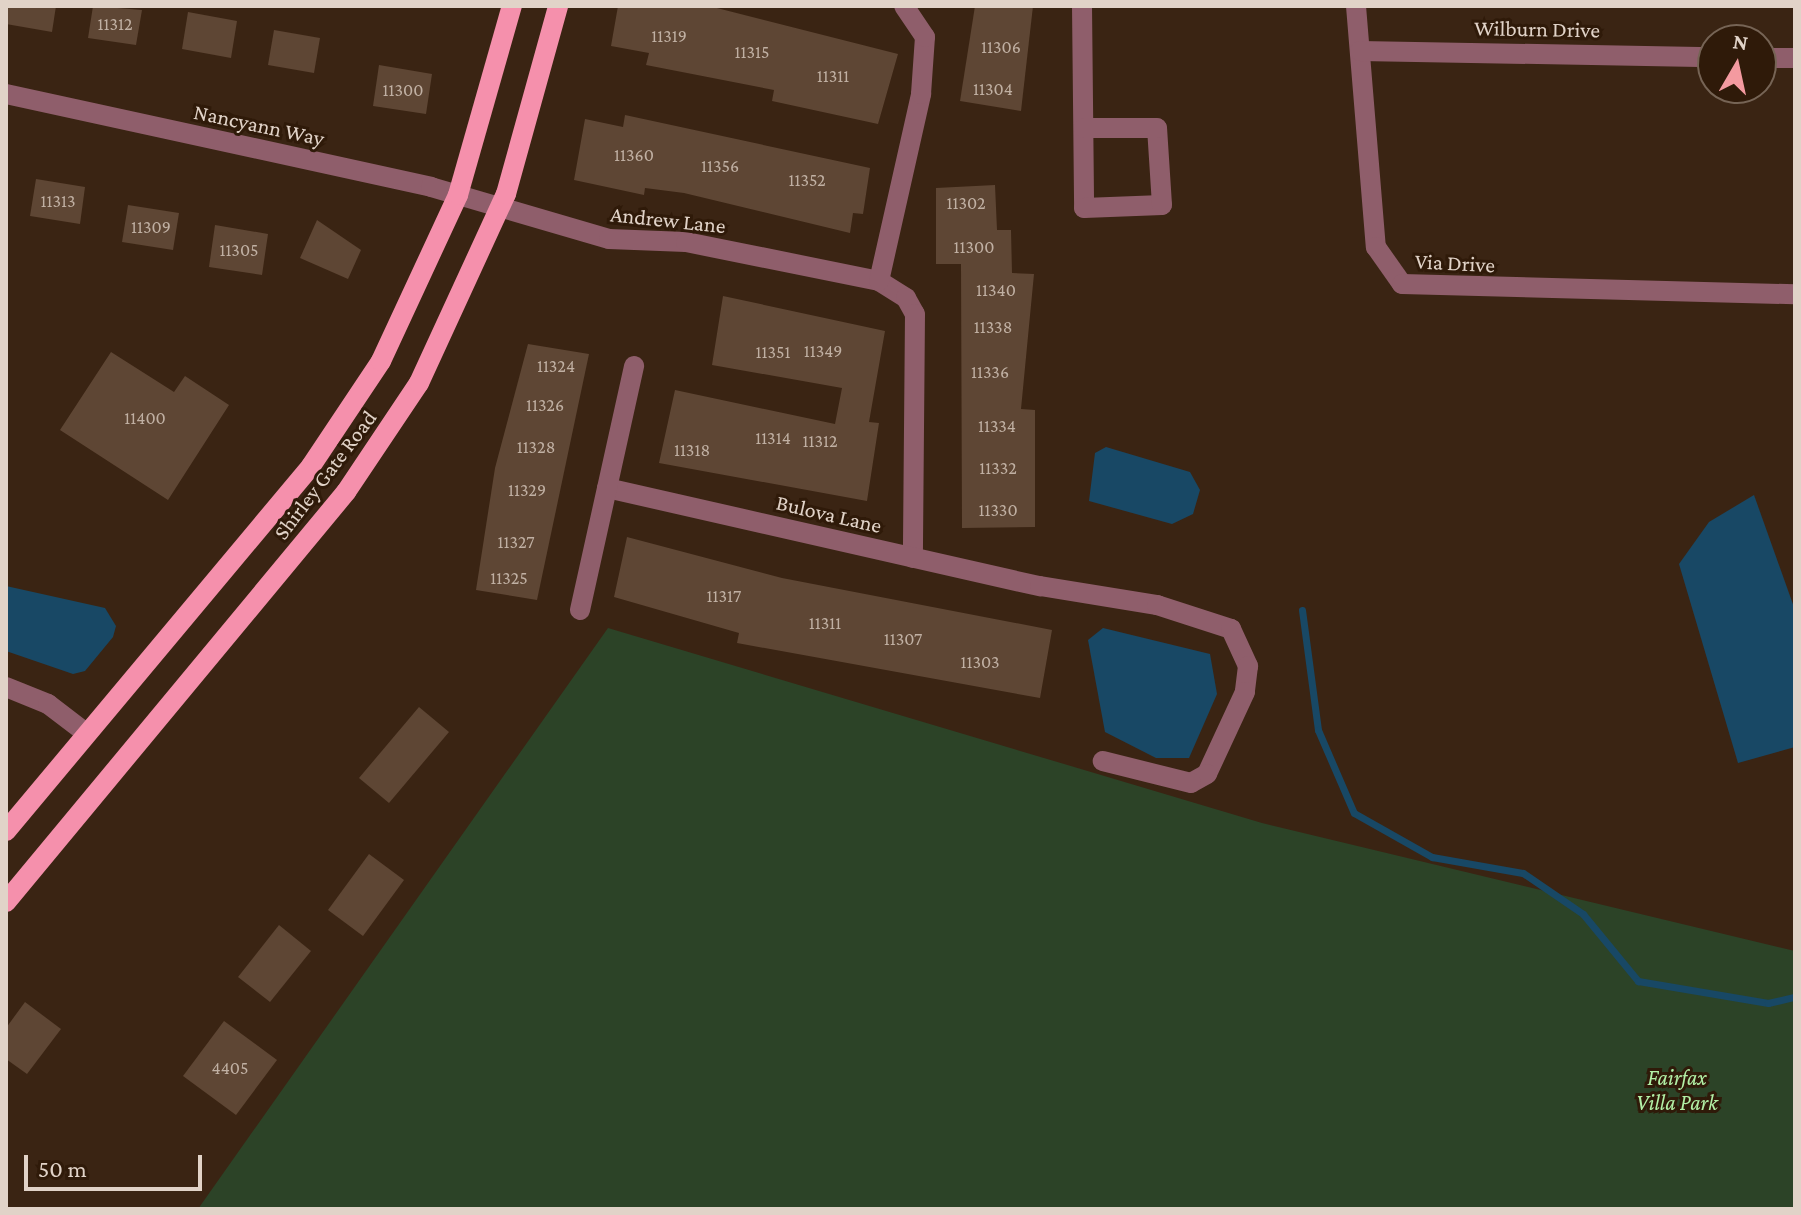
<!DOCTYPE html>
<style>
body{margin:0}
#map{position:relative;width:1801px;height:1215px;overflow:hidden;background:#3a2413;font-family:"Crimson Pro",serif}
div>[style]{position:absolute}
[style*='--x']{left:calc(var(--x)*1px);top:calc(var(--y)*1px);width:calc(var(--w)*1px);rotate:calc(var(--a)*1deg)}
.green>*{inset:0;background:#2c4327}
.water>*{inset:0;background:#184865}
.stream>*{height:7px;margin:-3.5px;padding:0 3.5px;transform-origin:3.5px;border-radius:3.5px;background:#184865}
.building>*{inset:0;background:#5e4634}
.minor>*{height:20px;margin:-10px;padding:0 10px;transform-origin:10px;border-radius:10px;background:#8f5e6b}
.major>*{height:20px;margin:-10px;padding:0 10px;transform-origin:10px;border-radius:10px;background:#f590ac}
span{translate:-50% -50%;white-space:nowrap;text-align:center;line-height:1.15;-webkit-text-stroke:6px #2f1a09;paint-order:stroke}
.number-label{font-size:18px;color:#c0b0a3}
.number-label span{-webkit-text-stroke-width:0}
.street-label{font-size:22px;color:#e1d3c8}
.park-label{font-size:22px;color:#b3f1a7;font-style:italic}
.frame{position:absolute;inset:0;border:8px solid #e1d3c8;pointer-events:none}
.north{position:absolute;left:1697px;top:24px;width:80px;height:80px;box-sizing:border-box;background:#2f1a09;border:2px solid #766455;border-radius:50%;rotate:9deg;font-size:22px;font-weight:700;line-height:32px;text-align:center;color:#e1d3c8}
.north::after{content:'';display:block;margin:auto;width:28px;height:36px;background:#f49aa0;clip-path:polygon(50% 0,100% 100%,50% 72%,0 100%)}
.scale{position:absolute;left:24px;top:1155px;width:178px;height:36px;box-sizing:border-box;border:4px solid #e1d3c8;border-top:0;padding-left:10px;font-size:24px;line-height:28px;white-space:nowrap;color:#e1d3c8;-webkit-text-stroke:6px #2f1a09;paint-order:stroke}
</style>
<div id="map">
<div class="green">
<i style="clip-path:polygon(608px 628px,1262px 823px,1795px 951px,1795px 1209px,198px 1209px)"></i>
</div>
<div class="water">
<i style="clip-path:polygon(1106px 447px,1190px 472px,1200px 490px,1193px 514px,1172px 524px,1089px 501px,1095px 453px)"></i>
<i style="clip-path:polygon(1754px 495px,1795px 610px,1795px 747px,1738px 763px,1679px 564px,1709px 522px)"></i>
<i style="clip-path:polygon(6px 586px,105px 608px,116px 626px,113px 637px,85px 671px,73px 674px,6px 651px)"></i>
<i style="clip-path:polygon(1103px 628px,1210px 654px,1217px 694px,1189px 758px,1156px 758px,1105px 732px,1088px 640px)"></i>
</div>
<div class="stream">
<i style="--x:1302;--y:610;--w:121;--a:82.4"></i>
<i style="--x:1318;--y:730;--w:90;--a:66.6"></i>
<i style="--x:1354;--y:813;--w:90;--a:29.4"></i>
<i style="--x:1432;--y:857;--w:92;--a:10"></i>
<i style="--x:1523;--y:873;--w:73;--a:34.3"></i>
<i style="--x:1583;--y:914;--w:87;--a:50.6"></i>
<i style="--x:1638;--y:981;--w:132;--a:9.6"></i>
<i style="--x:1768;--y:1003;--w:28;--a:-13"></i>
</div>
<div class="building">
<i style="clip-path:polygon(6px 6px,56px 6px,52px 32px,6px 24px)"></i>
<i style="clip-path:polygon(93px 6px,142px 10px,136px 45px,88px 38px)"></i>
<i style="clip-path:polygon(618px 6px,709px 6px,898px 54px,878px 124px,772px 101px,774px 90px,646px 65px,649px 53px,611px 46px)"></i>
<i style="clip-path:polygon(975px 6px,1033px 6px,1021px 111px,960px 101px)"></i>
<i style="clip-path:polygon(188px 12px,237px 21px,231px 58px,182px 49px)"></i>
<i style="clip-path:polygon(274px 30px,320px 38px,314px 73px,268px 65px)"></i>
<i style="clip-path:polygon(379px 65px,432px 74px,426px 114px,373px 106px)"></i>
<i style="clip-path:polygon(625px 115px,870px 168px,863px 214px,853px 213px,850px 233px,684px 193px,645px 188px,644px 195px,574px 180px,585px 119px,623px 127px)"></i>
<i style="clip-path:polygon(36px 179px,85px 187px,80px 224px,30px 216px)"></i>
<i style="clip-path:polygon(995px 185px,997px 230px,1011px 230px,1012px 273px,1034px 274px,1021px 409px,1035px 410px,1035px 527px,962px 528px,961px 264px,936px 264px,936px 188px)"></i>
<i style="clip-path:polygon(128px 205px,179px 213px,173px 250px,122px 242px)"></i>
<i style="clip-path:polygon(317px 220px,361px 250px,348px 279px,300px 258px)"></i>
<i style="clip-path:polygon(215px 225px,268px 234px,262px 275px,209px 267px)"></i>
<i style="clip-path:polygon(723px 296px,885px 331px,869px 422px,879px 423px,867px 501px,659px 463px,675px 390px,835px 424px,842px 388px,712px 365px)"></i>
<i style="clip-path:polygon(528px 344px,589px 354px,537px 600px,476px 590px,495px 468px)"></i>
<i style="clip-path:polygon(111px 352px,174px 392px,185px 376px,229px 405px,168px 500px,60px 430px)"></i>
<i style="clip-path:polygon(627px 537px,782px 578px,1052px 630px,1040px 698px,737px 643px,739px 633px,614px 597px)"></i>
<i style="clip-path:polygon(419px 707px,449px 732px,389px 803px,359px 778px)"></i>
<i style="clip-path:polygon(369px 854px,404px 880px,363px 936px,328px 910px)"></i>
<i style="clip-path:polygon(279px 925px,311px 951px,270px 1002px,238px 977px)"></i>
<i style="clip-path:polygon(25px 1002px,61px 1029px,27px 1074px,6px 1059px,6px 1028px)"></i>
<i style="clip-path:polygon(224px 1021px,277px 1060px,236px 1115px,183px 1076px)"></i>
</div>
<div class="minor">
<i style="--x:1082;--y:6;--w:202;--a:89.4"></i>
<i style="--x:1084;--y:208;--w:78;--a:-2.2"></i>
<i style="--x:1162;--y:205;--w:77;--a:-93.7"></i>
<i style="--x:1157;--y:128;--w:73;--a:180"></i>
<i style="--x:1356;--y:6;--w:242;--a:85.3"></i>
<i style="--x:1376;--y:247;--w:45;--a:54.9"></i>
<i style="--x:1402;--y:284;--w:393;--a:1.5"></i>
<i style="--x:1360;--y:51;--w:353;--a:1"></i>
<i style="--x:1761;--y:58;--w:34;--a:0"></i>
<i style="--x:6;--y:94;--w:435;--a:12.3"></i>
<i style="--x:431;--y:187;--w:185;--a:16.3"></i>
<i style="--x:609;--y:239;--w:77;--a:2.2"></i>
<i style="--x:686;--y:242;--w:197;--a:11.4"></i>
<i style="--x:879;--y:281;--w:32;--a:32"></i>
<i style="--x:906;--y:298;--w:18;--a:61"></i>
<i style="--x:915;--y:314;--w:244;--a:90.5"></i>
<i style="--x:879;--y:281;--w:192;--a:-77.3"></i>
<i style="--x:921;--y:94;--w:57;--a:-86"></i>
<i style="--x:925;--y:37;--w:37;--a:-124"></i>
<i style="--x:607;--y:488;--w:444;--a:12.8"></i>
<i style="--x:1040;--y:586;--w:119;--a:9.2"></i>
<i style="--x:1157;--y:605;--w:78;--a:18"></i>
<i style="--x:1231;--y:629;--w:41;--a:65.3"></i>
<i style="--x:1248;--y:666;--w:26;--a:97"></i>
<i style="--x:1245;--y:692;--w:90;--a:114.9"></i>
<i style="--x:1207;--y:774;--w:18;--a:151"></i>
<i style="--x:1191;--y:783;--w:91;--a:-166"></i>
<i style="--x:580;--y:610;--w:250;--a:-77.5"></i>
<i style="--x:6;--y:687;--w:45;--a:22"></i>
<i style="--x:48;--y:704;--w:48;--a:37.3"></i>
</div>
<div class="major">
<i style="--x:6;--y:831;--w:476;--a:-50.1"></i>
<i style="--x:311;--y:466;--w:126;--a:-56.3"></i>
<i style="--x:381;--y:361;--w:183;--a:-65.1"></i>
<i style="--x:458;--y:195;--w:197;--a:-74.1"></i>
<i style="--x:6;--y:902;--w:533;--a:-50.33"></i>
<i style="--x:346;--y:492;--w:131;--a:-56.2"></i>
<i style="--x:419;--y:383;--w:208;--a:-65.3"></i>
<i style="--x:506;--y:194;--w:195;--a:-74.5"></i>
</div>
<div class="number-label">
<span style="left:115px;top:24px">11312</span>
<span style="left:669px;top:36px">11319</span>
<span style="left:1001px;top:47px">11306</span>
<span style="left:752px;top:52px">11315</span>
<span style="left:833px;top:76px">11311</span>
<span style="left:993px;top:89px">11304</span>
<span style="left:403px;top:90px">11300</span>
<span style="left:634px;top:155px">11360</span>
<span style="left:720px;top:166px">11356</span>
<span style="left:807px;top:180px">11352</span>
<span style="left:58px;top:201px">11313</span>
<span style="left:966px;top:203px">11302</span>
<span style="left:151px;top:227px">11309</span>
<span style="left:974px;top:247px">11300</span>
<span style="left:239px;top:250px">11305</span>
<span style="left:996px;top:290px">11340</span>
<span style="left:993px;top:327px">11338</span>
<span style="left:823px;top:351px">11349</span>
<span style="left:773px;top:352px">11351</span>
<span style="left:556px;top:366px">11324</span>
<span style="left:990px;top:372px">11336</span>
<span style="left:545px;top:405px">11326</span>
<span style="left:145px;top:418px">11400</span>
<span style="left:997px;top:426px">11334</span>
<span style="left:773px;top:438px">11314</span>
<span style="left:820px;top:441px">11312</span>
<span style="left:536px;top:447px">11328</span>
<span style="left:692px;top:450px">11318</span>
<span style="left:998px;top:468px">11332</span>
<span style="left:527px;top:490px">11329</span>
<span style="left:998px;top:510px">11330</span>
<span style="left:516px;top:542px">11327</span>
<span style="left:509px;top:578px">11325</span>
<span style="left:724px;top:596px">11317</span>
<span style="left:825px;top:623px">11311</span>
<span style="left:903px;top:639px">11307</span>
<span style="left:980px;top:662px">11303</span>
<span style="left:230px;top:1068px">4405</span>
</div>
<div class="street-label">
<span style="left:1537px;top:29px;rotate:1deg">Wilburn Drive</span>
<span style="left:259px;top:125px;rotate:12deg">Nancyann Way</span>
<span style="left:668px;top:220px;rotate:6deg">Andrew Lane</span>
<span style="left:1455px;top:263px;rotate:3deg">Via Drive</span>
<span style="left:325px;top:475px;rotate:-53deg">Shirley Gate Road</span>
<span style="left:829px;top:514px;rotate:13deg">Bulova Lane</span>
</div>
<div class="park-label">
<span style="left:1677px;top:1090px">Fairfax<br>Villa Park</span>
</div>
<div class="frame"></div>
<div class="north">N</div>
<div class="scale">50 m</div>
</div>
